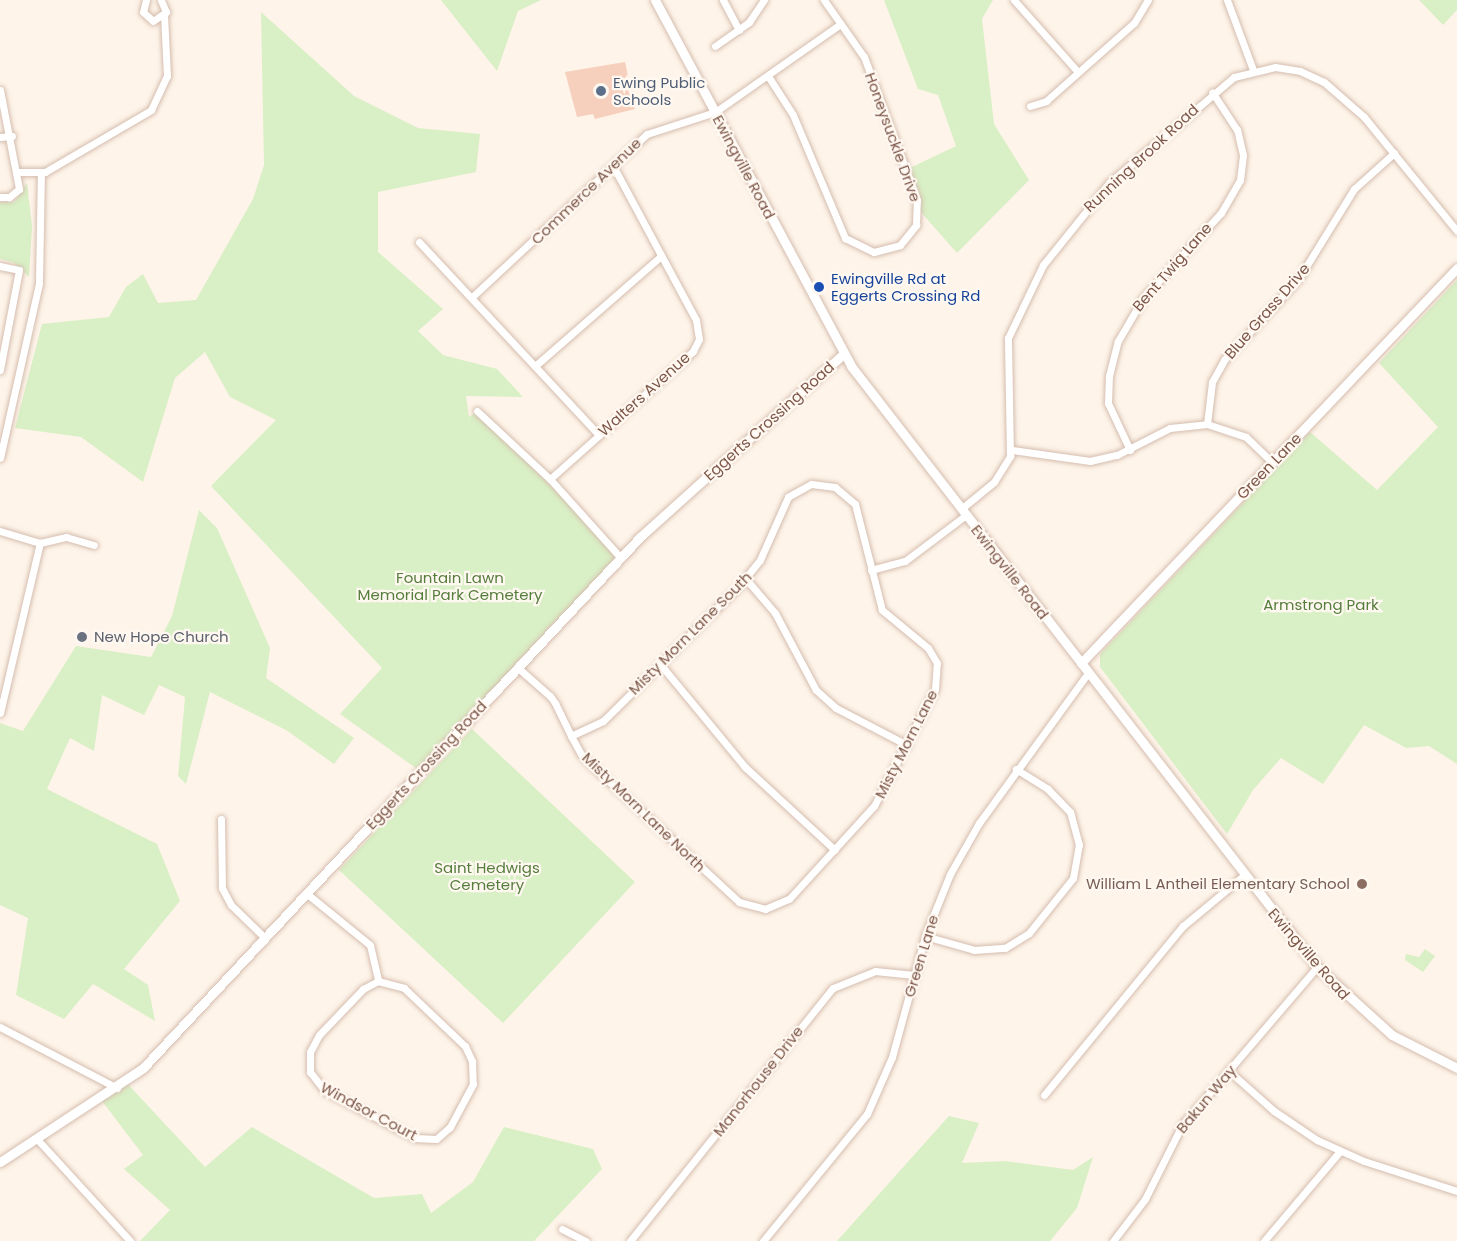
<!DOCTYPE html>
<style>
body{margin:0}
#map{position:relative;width:1457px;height:1241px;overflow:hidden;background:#fef4e9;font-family:Poppins,sans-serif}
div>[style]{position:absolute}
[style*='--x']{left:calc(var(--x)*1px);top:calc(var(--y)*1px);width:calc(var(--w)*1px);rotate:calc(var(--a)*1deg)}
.green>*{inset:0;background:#d9efc5}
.building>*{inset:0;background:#f7cfbd}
.roads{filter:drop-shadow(0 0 2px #d5bdaf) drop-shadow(0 0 2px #d5bdaf)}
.street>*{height:7px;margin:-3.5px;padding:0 3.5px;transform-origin:3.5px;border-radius:3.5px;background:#fff}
.secondary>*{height:9px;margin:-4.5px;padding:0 4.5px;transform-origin:4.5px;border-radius:4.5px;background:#fff}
.dots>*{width:16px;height:16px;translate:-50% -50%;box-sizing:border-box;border:3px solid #fff8f1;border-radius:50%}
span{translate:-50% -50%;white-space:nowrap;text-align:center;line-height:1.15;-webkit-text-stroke:4.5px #fff8f1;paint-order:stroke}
.service-label{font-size:15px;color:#4e5e75}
.left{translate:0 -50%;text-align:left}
.street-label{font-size:15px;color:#7d5749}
.transit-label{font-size:15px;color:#164399}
.park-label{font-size:15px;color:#557d3c}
.worship-label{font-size:15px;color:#5b616d}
.education-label{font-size:15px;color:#785e54}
.right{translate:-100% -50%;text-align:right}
</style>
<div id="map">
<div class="green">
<i style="clip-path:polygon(441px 0,541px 0,518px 11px,497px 71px)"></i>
<i style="clip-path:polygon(884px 0,993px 0,982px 19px,994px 124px,1029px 180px,957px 253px,919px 210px,908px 169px,956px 146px,938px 95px,918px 89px)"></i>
<i style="clip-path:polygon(1419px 0,1457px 0,1457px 10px,1443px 25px)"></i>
<i style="clip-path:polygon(261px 12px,354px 96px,418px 128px,480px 134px,476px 172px,378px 192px,378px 252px,443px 309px,418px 331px,443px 355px,497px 369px,523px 397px,466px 396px,469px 417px,477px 411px,550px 479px,620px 557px,420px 771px,340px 714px,382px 668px,211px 486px,276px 420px,230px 397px,205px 352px,175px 378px,143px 482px,81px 437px,15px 428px,42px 324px,109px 317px,126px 287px,143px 274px,158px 303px,196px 300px,253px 199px,264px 165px)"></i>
<i style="clip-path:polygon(27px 183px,32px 226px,29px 277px,14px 263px,0 259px,0 202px,14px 202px)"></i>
<i style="clip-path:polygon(1457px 280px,1457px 764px,1429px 746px,1406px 748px,1364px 725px,1323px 784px,1281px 758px,1253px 790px,1227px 834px,1100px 667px,1100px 654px,1310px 432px,1377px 490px,1438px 427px,1379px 363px)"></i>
<i style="clip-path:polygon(199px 510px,217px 528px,270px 648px,266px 678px,354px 738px,334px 764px,286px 730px,210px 692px,186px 784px,178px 776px,185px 697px,159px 685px,144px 715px,102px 695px,94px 751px,70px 738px,47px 789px,157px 844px,180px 901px,124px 969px,148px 985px,155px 1021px,93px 984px,64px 1019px,16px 995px,28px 918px,0 905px,0 723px,23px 731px,76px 646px,151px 657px,172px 616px)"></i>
<i style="clip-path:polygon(472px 729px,635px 882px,503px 1023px,339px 870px)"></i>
<i style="clip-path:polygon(1425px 949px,1435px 956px,1423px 972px,1405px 960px,1406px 954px,1419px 957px)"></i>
<i style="clip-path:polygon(124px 1080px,205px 1167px,252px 1127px,374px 1198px,422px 1194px,431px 1213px,473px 1182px,504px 1127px,593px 1149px,602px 1169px,534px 1241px,140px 1241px,170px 1210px,124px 1169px,143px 1155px,99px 1097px)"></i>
<i style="clip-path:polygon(949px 1116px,979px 1123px,962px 1163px,1005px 1161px,1073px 1170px,1093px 1157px,1077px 1208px,1050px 1241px,837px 1241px)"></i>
</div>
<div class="building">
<i style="clip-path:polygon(625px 62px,635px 109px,595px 119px,593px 114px,577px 117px,565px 72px)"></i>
</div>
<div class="roads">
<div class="street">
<i style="--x:146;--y:0;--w:12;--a:104"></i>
<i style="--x:143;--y:12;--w:13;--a:42"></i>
<i style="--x:153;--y:21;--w:16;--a:-35"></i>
<i style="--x:166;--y:12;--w:13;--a:-113"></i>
<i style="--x:723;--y:0;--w:34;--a:62"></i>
<i style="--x:1014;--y:0;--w:96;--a:48.4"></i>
<i style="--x:1227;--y:0;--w:75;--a:69.6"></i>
<i style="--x:715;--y:46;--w:42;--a:-35.2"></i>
<i style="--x:749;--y:22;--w:27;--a:-56"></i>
<i style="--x:768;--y:76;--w:46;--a:57.3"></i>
<i style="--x:793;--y:115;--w:134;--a:67.1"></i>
<i style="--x:845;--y:238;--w:32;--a:26"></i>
<i style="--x:874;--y:252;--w:27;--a:-15"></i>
<i style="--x:900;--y:245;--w:26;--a:-51"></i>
<i style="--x:916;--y:225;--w:25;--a:-88"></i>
<i style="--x:917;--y:200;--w:153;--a:-110.3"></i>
<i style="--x:864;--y:57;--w:70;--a:-125.1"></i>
<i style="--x:0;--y:90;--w:101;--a:79.1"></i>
<i style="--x:19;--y:189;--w:13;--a:141"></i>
<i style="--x:9;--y:197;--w:9;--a:180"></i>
<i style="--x:1030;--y:106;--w:17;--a:-17"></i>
<i style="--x:1046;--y:101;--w:118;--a:-41.6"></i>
<i style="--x:1134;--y:23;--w:27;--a:-59"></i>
<i style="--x:0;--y:137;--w:12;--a:-5"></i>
<i style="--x:18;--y:172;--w:27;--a:0"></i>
<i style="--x:45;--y:172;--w:123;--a:-30.3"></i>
<i style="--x:151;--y:110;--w:38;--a:-65"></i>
<i style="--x:167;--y:76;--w:61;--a:-92.8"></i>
<i style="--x:419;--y:242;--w:264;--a:47"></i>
<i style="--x:0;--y:266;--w:19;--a:12"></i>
<i style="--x:19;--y:270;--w:102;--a:100.8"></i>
<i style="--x:472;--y:297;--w:239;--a:-43"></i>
<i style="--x:647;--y:134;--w:71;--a:-17.9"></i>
<i style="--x:715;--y:112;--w:153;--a:-35.1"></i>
<i style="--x:535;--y:366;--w:167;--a:-41.1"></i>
<i style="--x:477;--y:411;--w:100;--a:43"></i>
<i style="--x:550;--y:479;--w:105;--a:48.1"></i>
<i style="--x:1207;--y:424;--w:42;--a:-83.2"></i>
<i style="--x:1212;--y:382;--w:26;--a:-61"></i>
<i style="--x:1225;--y:359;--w:110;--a:-47.6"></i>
<i style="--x:1299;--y:278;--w:105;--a:-58.3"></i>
<i style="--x:1354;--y:189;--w:54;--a:-42"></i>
<i style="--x:1012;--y:450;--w:79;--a:8"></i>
<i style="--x:1090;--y:461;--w:28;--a:-13"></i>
<i style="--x:1117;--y:455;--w:59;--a:-27"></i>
<i style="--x:1170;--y:428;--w:37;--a:-6"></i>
<i style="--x:1207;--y:424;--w:41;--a:18.4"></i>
<i style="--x:1246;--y:437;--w:36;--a:44"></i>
<i style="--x:1130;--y:450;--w:52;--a:-115.1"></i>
<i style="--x:1108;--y:403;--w:27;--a:-88"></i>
<i style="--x:1109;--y:376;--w:36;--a:-76"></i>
<i style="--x:1118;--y:341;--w:50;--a:-59.8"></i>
<i style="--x:1143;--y:298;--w:115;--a:-47.5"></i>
<i style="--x:1221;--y:213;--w:38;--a:-60"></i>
<i style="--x:1240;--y:180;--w:25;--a:-83"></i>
<i style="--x:1243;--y:155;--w:26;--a:-103"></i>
<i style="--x:1237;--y:130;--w:45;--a:-123.3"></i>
<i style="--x:0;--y:458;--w:179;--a:-77.4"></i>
<i style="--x:39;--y:283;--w:110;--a:-89"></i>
<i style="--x:550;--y:479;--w:192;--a:-41.8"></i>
<i style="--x:693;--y:351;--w:13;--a:-63"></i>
<i style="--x:699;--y:339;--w:19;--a:-99"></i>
<i style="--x:696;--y:320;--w:173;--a:-118.3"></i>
<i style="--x:961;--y:509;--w:43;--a:-39.3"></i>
<i style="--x:994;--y:482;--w:31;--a:-58"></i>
<i style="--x:1010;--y:456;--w:118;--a:-91"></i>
<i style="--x:1008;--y:338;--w:81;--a:-64.4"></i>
<i style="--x:1043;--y:265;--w:105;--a:-51.2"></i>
<i style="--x:1109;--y:183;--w:164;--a:-40.3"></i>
<i style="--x:1234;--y:77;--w:42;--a:-13.7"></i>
<i style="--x:1275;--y:67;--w:25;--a:9"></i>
<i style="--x:1300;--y:71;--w:26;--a:25"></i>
<i style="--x:1324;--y:82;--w:53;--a:41.2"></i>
<i style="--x:1364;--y:117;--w:147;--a:50.8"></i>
<i style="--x:0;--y:531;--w:42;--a:16.7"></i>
<i style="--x:40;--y:543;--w:27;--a:-13"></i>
<i style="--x:66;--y:537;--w:29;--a:16"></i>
<i style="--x:871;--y:570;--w:35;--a:-15"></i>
<i style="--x:905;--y:561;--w:76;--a:-37"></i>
<i style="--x:746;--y:579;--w:45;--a:49.5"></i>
<i style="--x:775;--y:613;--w:87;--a:62"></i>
<i style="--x:816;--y:690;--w:27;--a:42"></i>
<i style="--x:836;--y:708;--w:80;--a:27.5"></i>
<i style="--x:660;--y:664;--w:134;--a:50.5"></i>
<i style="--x:745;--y:767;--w:122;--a:42.7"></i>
<i style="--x:517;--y:667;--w:44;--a:41.3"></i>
<i style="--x:550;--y:696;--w:9;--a:54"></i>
<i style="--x:555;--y:703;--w:37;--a:64"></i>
<i style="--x:571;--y:736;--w:21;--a:61"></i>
<i style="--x:581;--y:754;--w:11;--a:49"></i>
<i style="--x:588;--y:762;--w:206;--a:42.8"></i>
<i style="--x:739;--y:902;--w:27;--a:15"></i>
<i style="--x:765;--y:909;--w:26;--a:-23"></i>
<i style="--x:789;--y:899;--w:126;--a:-47.6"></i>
<i style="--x:874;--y:806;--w:132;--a:-62.5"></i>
<i style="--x:935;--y:689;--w:26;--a:-86"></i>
<i style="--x:937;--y:663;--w:17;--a:-121"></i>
<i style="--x:928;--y:648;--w:60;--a:-140.4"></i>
<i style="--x:882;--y:610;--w:109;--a:-104.3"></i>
<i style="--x:855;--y:504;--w:26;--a:-140"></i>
<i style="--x:835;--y:487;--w:24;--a:-173"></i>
<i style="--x:811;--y:484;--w:26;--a:151"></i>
<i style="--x:788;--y:497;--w:69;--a:114"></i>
<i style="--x:760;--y:560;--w:32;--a:129"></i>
<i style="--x:740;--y:585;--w:193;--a:135.2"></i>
<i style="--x:603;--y:721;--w:35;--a:155"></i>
<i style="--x:0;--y:713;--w:175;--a:-76.8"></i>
<i style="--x:221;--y:819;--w:69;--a:89.2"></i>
<i style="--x:222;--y:888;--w:19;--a:62"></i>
<i style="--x:231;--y:905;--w:46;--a:44.1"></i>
<i style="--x:306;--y:893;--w:82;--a:39.1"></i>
<i style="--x:370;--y:945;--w:37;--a:77"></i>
<i style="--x:925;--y:936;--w:51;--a:15.9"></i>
<i style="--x:974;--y:950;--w:31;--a:-4"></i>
<i style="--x:1005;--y:948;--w:28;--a:-32"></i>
<i style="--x:1029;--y:933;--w:70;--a:-51.3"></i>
<i style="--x:1073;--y:878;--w:34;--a:-80"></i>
<i style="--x:1079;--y:845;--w:34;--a:-105"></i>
<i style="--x:1070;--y:812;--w:32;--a:-134"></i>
<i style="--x:1048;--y:789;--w:38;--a:-148"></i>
<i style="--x:378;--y:981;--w:27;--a:15"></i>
<i style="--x:404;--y:988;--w:84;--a:43.6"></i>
<i style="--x:465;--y:1046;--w:17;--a:65"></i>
<i style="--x:472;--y:1061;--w:23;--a:88"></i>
<i style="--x:473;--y:1084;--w:49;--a:118.1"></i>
<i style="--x:450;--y:1127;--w:18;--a:139"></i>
<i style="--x:436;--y:1139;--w:21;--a:-177"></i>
<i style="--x:415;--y:1138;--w:102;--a:-152.4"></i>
<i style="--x:325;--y:1091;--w:24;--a:-128"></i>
<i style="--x:310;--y:1072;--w:20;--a:-90"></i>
<i style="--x:310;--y:1052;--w:19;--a:-62"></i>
<i style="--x:319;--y:1035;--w:64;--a:-46.3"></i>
<i style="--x:363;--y:989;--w:17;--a:-28"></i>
<i style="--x:0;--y:1027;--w:132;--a:27.5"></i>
<i style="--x:1229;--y:1071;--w:60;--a:41.6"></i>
<i style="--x:1274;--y:1111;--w:52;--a:34"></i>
<i style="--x:1317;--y:1140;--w:51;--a:24.1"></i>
<i style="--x:1364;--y:1161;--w:98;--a:17.9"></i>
<i style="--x:1044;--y:1095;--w:219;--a:-50.6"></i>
<i style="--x:1183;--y:926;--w:78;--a:-39.8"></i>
<i style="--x:37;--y:1139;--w:138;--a:47.6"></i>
<i style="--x:562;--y:1229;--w:27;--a:27"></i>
<i style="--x:630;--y:1241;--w:324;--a:-51.3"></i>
<i style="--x:833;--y:988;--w:45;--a:-22"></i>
<i style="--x:875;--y:971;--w:39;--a:6"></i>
<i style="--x:763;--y:1241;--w:164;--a:-50.7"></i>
<i style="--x:867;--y:1114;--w:62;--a:-66.3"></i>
<i style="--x:892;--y:1057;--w:125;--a:-74.7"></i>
<i style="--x:925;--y:936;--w:67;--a:-68"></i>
<i style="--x:950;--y:874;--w:59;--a:-60.4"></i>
<i style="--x:979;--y:823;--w:185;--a:-54"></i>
<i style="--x:1113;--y:1241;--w:53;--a:-52.7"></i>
<i style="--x:1145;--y:1199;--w:83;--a:-63.4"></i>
<i style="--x:1182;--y:1125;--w:208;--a:-49.5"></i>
<i style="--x:1264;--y:1241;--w:118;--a:-49.8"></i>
</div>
<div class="secondary">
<i style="--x:655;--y:0;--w:415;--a:61.8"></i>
<i style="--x:851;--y:366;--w:760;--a:52.21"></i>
<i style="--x:1317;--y:967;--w:101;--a:42.2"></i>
<i style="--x:1392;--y:1035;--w:73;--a:26.9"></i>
<i style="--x:1081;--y:663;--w:545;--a:-46.41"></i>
<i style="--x:0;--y:1162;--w:171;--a:-33.3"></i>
<i style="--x:143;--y:1068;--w:727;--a:-46.89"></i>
<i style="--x:640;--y:537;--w:273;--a:-42"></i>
</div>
</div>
<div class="dots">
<i style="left:601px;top:91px;background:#5c6f8a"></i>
<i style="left:819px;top:287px;background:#1a4fb4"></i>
<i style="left:82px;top:637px;background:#6b7280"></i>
<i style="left:1362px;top:884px;background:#8d6e63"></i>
</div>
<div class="service-label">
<span class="left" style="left:613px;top:91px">Ewing Public<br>Schools</span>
</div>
<div class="street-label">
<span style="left:893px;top:137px;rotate:70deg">Honeysuckle Drive</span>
<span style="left:1141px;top:158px;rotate:-43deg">Running Brook Road</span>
<span style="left:744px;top:167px;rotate:62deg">Ewingville Road</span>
<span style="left:586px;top:191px;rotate:-44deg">Commerce Avenue</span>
<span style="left:1172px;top:267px;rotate:-49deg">Bent Twig Lane</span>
<span style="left:1267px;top:311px;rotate:-49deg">Blue Grass Drive</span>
<span style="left:644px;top:394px;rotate:-42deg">Walters Avenue</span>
<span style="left:769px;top:421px;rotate:-42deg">Eggerts Crossing Road</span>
<span style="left:1269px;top:466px;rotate:-46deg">Green Lane</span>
<span style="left:1010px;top:572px;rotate:52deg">Ewingville Road</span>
<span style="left:690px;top:633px;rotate:-45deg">Misty Morn Lane South</span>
<span style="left:906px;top:744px;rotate:-63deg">Misty Morn Lane</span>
<span style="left:426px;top:765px;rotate:-47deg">Eggerts Crossing Road</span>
<span style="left:644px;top:812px;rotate:44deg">Misty Morn Lane North</span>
<span style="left:1309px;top:954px;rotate:49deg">Ewingville Road</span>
<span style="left:921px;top:956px;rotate:-73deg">Green Lane</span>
<span style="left:758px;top:1081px;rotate:-52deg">Manorhouse Drive</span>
<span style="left:1206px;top:1099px;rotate:-50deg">Bakun Way</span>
<span style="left:369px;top:1111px;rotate:28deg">Windsor Court</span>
</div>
<div class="transit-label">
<span class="left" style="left:831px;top:287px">Ewingville Rd at<br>Eggerts Crossing Rd</span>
</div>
<div class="park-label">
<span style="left:450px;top:586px">Fountain Lawn<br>Memorial Park Cemetery</span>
<span style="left:1321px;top:605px">Armstrong Park</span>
<span style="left:487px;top:876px">Saint Hedwigs<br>Cemetery</span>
</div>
<div class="worship-label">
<span class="left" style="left:94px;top:637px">New Hope Church</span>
</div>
<div class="education-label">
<span class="right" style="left:1350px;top:884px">William L Antheil Elementary School</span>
</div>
</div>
